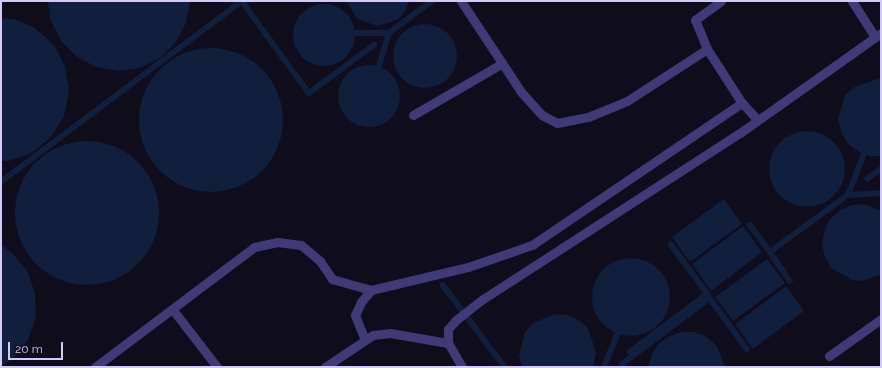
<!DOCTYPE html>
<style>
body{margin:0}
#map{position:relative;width:882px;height:368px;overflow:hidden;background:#0f0c1b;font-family:Raleway,sans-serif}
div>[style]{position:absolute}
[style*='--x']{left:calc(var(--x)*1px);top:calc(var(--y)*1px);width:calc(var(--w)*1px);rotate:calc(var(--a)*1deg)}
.water>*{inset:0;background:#0f1f3c}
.round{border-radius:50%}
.stream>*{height:5.5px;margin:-2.75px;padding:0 2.75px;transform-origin:2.75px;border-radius:2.75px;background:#0f1f3c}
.lane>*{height:9px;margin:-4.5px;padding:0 4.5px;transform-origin:4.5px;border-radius:4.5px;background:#403b76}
span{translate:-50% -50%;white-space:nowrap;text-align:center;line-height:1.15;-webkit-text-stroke:3px #0f0c1b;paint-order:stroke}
.frame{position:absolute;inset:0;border:2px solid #d2cbfa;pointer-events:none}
.scale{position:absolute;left:8px;top:342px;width:55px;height:18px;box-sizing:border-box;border:2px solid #d2cbfa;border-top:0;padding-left:5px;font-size:12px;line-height:14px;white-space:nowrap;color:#d2cbfa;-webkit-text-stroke:3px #0f0c1b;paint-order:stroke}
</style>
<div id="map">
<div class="water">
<i style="clip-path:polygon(48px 1px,190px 1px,186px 23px,176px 42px,160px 58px,140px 68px,118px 71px,96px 67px,77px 57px,61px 41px,50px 19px)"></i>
<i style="clip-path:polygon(347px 1px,409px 1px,405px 12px,397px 20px,377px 26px,357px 19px)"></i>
<i class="round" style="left:293px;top:4px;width:62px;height:62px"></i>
<i style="clip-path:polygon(1px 18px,14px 19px,35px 28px,54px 45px,65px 66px,69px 91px,64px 116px,51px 137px,32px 153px,8px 161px,1px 161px)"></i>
<i class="round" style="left:393px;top:24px;width:64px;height:64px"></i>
<i class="round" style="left:139px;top:48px;width:144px;height:144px"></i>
<i class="round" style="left:338px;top:65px;width:62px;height:62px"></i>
<i style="clip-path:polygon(877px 79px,881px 79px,881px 156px,871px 156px,859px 152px,848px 144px,841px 132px,838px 119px,845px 95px,854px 87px)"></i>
<i class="round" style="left:769px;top:131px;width:76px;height:76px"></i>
<i class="round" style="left:15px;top:141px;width:144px;height:144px"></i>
<i style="clip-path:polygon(724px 199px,742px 224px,690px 262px,672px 237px)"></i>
<i style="clip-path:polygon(864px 204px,881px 211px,881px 274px,863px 281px,852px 280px,831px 268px,825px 257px,822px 245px,824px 232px,829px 220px,839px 211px,851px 205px)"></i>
<i style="clip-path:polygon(743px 226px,762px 252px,711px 291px,692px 264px)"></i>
<i style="clip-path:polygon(1px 245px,11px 252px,27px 270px,35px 293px,36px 317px,28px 340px,13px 359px,1px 366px)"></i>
<i class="round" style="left:592px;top:258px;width:78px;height:78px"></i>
<i style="clip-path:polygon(767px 259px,785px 283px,733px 321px,715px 297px)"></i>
<i style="clip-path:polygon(786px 286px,804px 311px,753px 349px,735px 324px)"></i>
<i style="clip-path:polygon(555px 314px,567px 315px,579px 320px,588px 328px,596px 352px,593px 367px,522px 367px,519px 356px,525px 332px,533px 323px)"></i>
<i style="clip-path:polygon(682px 332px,695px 332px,707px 337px,717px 346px,725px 367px,648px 367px,652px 354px,659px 343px,670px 336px)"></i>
</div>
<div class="stream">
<i style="--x:355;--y:33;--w:34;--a:0"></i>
<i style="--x:389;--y:33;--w:54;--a:-36.7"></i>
<i style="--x:379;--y:66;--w:34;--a:-73"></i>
<i style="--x:867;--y:179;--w:17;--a:-36"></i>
<i style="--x:1;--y:182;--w:301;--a:-36.9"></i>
<i style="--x:242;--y:1;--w:114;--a:53.9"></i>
<i style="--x:309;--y:93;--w:81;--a:-36.4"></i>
<i style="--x:848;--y:195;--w:33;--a:-3"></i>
<i style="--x:750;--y:225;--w:34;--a:53"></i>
<i style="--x:770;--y:252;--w:97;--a:-36.2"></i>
<i style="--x:848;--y:195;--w:44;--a:-68.7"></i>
<i style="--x:770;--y:252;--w:35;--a:55"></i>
<i style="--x:443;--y:285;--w:103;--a:52.9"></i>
<i style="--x:630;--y:352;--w:96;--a:-37"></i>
<i style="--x:707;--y:294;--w:61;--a:-126.3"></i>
<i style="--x:622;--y:364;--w:110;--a:-36.9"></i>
<i style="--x:710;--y:298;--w:63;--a:54"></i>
<i style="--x:604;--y:367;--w:35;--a:-68"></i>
</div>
<div class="lane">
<i style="--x:461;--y:1;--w:110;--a:56.5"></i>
<i style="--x:522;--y:93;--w:30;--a:48"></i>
<i style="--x:542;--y:115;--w:17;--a:28"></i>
<i style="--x:557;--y:123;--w:32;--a:-11"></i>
<i style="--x:588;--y:117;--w:42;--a:-22.3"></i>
<i style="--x:627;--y:101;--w:95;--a:-33"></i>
<i style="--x:707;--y:49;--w:64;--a:57.1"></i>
<i style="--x:742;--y:103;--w:23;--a:47"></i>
<i style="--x:852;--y:1;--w:43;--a:57.4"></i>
<i style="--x:707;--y:49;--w:31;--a:-112"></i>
<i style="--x:695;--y:20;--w:32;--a:-36"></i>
<i style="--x:413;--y:115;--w:102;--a:-30.1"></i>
<i style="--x:173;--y:310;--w:72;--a:52.3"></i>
<i style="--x:365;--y:340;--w:27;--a:-112"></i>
<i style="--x:355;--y:315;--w:14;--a:-65"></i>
<i style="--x:361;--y:302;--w:16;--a:-50"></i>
<i style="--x:829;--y:356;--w:64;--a:-35.4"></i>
<i style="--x:95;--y:367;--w:199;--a:-37"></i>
<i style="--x:254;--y:247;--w:24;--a:-12"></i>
<i style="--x:277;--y:242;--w:24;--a:7"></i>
<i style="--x:301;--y:245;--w:25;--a:40"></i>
<i style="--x:320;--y:261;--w:22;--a:56"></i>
<i style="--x:332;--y:279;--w:41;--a:15.8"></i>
<i style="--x:371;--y:290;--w:100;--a:-13.3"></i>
<i style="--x:468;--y:267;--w:68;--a:-19"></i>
<i style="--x:532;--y:245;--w:254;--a:-34.1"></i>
<i style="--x:325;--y:367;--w:58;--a:-33.7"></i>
<i style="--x:373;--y:335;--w:17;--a:-7"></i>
<i style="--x:390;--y:333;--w:59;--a:9.8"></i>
<i style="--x:462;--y:367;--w:28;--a:-120"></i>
<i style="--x:448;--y:343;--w:14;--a:-90"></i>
<i style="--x:448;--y:329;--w:12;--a:-48"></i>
<i style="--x:456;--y:320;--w:34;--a:-38"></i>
<i style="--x:483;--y:299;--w:306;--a:-32.9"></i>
<i style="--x:740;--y:133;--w:173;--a:-35.3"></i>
</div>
<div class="frame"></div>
<div class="scale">20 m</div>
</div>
